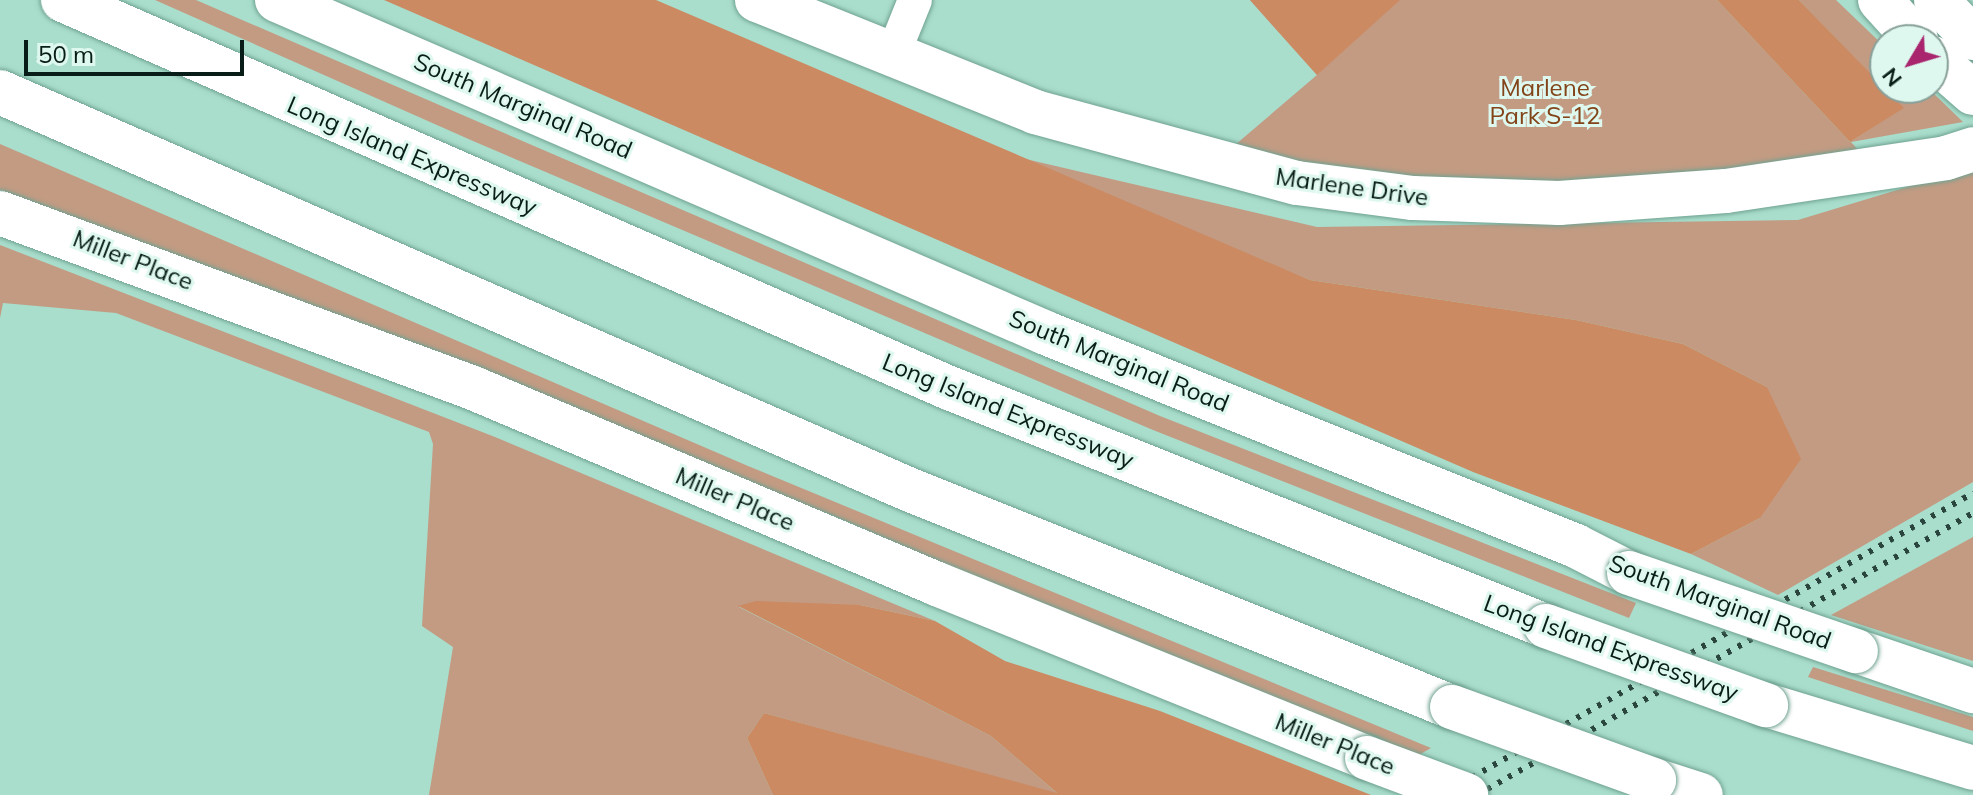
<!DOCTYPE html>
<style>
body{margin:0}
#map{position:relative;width:1973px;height:795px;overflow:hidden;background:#a9ddcc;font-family:Mulish,sans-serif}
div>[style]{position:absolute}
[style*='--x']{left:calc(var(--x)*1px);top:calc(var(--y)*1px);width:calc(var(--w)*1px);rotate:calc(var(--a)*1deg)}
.green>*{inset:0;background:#c39b83}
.forest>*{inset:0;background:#cb8a62}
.roads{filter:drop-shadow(0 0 2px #70a291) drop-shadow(0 0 2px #70a291)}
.street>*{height:34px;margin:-17px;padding:0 17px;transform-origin:17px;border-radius:17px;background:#fff}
.secondary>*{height:44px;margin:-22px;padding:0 22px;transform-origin:22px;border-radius:22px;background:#fff}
.highway>*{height:44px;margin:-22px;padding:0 22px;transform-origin:22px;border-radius:22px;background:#fff}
.rail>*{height:6px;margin-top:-3px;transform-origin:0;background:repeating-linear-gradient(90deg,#2a453d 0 4px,transparent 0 12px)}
.bridges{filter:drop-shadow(0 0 2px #70a291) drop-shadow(0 0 2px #70a291)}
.secondary-bridge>*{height:44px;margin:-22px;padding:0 22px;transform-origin:22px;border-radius:22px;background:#fff}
.highway-bridge>*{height:44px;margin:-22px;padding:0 22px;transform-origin:22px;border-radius:22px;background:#fff}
span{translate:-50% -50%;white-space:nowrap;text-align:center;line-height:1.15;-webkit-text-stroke:6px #def8ef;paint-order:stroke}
.park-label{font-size:24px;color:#824418}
.street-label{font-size:24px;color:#081d17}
.north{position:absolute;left:1869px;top:24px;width:80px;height:80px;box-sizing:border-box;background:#def8ef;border:2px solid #88a099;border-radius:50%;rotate:232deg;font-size:22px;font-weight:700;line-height:32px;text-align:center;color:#081d17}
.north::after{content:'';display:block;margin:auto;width:28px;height:36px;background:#a9256e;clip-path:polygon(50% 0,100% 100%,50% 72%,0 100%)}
.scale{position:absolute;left:24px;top:40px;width:220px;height:36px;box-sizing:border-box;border:4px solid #081d17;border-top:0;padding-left:10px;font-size:24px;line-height:28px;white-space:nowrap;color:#081d17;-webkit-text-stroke:6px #def8ef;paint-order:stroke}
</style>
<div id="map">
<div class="green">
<i style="clip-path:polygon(155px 0,196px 0,1160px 416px,1636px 603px,1629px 618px,1153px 430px,473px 141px)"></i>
<i style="clip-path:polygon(1250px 0,1717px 0,1850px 142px,1903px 108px,1799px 0,1836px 0,1885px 47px,1885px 88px,1928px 88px,1963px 122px,1851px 142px,1875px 169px,1559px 203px,1215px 162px,1317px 75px)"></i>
<i style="clip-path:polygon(0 144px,748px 466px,1431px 748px,1417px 756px,1109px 635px,841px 519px,0 190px)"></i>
<i style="clip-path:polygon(1017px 157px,1317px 227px,1798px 220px,1973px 167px,1973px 482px,1778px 595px,1691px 554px,1760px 518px,1767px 387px,1683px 344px,1576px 320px,1310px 280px)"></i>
<i style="clip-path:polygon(0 245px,495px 437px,935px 621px,860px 605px,739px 607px,991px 736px,1058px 794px,764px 713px,747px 738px,773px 795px,429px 795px,453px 647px,422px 626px,433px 444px,429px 432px,116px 313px,3px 303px,0 318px)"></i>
<i style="clip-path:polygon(1973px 537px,1973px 661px,1831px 615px)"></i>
<i style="clip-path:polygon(1813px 667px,1973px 717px,1973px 731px,1808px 677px)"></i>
</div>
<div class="forest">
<i style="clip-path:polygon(384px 0,656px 0,1310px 280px,1576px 320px,1683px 344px,1767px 387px,1801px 459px,1760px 518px,1691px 554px,1473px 472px)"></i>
<i style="clip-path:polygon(1250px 0,1400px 0,1317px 75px)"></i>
<i style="clip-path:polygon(1717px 0,1799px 0,1904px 108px,1850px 142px)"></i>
<i style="clip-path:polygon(756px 601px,860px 605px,935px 621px,1005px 661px,1160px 711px,1371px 795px,773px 795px,747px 738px,764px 713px,1057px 793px,991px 736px,738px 606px)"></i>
</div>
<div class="roads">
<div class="street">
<i style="--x:892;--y:57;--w:61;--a:-68"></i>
</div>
<div class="secondary">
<i style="--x:277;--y:0;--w:838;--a:23.41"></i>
<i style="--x:1046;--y:333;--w:571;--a:21.89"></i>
<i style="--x:1576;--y:546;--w:59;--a:27"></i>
<i style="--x:757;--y:0;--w:300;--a:21.9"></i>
<i style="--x:1035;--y:112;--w:271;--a:15.2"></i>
<i style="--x:1297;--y:183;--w:117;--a:7.4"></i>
<i style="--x:1413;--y:198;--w:146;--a:2"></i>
<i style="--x:1559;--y:203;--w:167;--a:-4.1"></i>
<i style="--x:1726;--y:191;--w:222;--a:-8.5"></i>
<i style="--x:1946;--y:158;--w:28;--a:-18"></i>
<i style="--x:0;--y:213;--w:504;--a:20.3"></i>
<i style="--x:473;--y:388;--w:504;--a:22.9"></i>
<i style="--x:937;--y:584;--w:464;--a:22"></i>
<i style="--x:1856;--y:651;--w:124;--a:18.9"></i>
</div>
<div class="highway">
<i style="--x:63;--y:0;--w:967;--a:23.65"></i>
<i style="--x:949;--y:388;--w:643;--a:21.74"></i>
<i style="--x:1880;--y:0;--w:54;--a:48"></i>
<i style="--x:1936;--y:0;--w:53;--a:45.8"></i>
<i style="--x:1933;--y:58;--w:53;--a:41.2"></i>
<i style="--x:0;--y:92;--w:991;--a:23.62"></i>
<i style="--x:908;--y:489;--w:586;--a:21.84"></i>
<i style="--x:1766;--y:705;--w:216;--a:16.9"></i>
<i style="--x:1654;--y:780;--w:49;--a:17.7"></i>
</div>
</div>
<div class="rail">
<i style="--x:1441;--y:795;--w:612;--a:-29.58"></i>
<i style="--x:1477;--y:795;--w:571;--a:-29.62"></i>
</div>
<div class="bridges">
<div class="secondary-bridge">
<i style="--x:1629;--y:573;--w:240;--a:19"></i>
<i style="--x:1367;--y:758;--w:106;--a:20.5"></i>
</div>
<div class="highway-bridge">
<i style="--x:1546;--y:626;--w:234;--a:19.8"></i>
<i style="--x:1452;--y:707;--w:215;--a:19.9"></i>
</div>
</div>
<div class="park-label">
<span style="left:1545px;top:102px">Marlene<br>Park S-12</span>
</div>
<div class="street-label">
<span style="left:523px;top:106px;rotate:23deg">South Marginal Road</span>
<span style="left:412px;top:156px;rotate:23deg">Long Island Expressway</span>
<span style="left:1352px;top:187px;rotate:8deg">Marlene Drive</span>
<span style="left:133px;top:260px;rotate:21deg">Miller Place</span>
<span style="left:1119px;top:361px;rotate:22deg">South Marginal Road</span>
<span style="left:1008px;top:411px;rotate:22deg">Long Island Expressway</span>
<span style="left:735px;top:499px;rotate:23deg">Miller Place</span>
<span style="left:1720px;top:602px;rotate:20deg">South Marginal Road</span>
<span style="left:1611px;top:648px;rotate:20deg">Long Island Expressway</span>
<span style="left:1335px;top:744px;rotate:22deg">Miller Place</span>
</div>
<div class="north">N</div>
<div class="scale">50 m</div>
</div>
